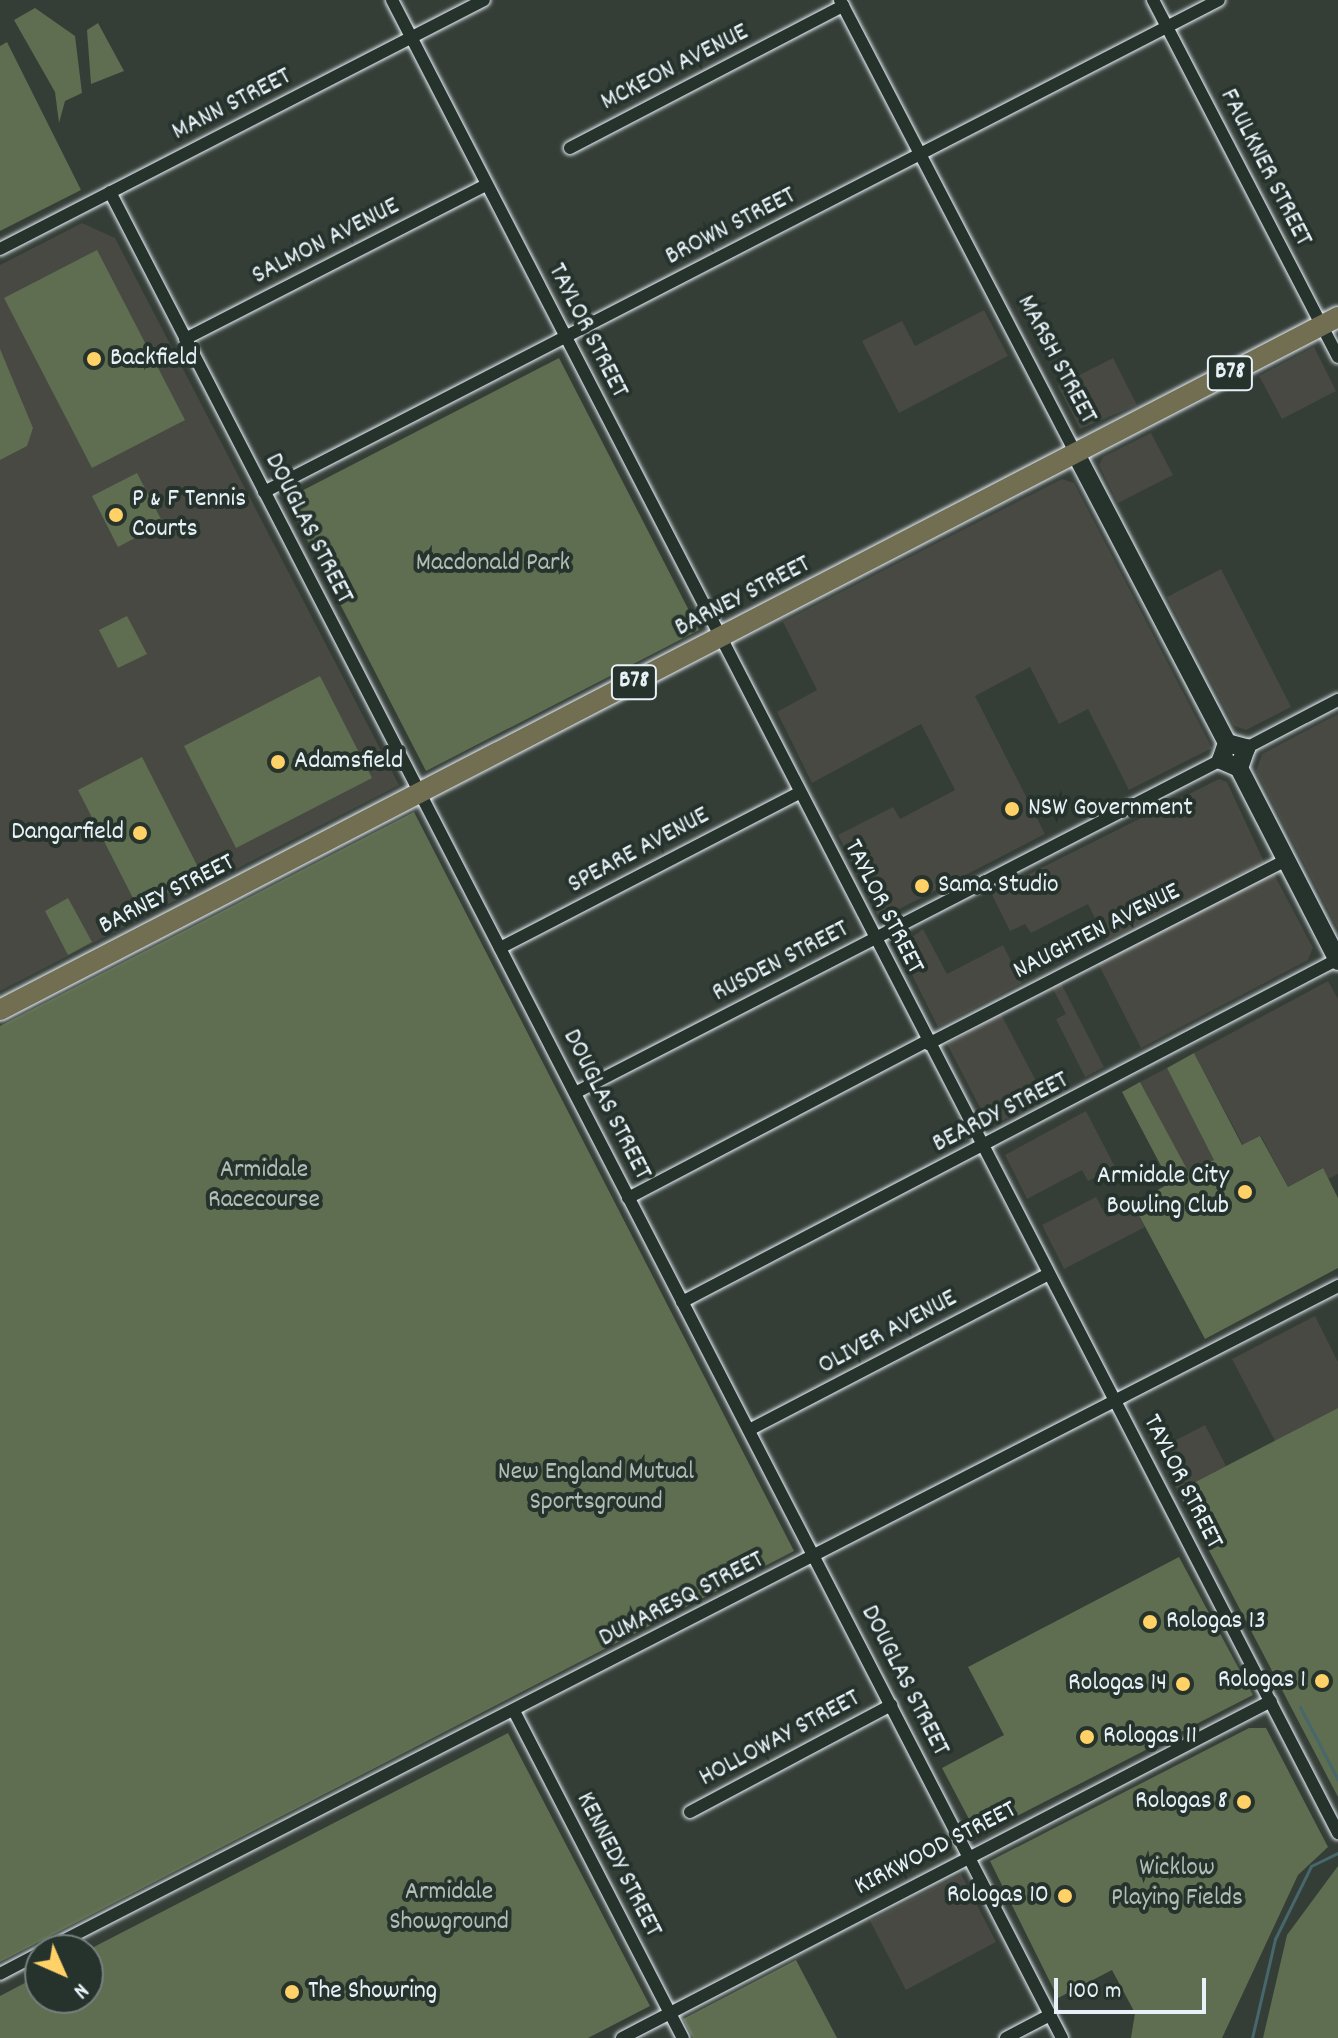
<!DOCTYPE html>
<style>
body{margin:0}
#map{position:relative;width:1338px;height:2038px;overflow:hidden;background:#353d37;font-family:Dekko,sans-serif}
div>[style]{position:absolute}
[style*='--x']{left:calc(var(--x)*1px);top:calc(var(--y)*1px);width:calc(var(--w)*1px);rotate:calc(var(--a)*1deg)}
.built>*{inset:0;background:#474942}
.green>*{inset:0;background:#5f6e50}
.stream>*{height:3px;margin:-1.5px;padding:0 1.5px;transform-origin:1.5px;border-radius:1.5px;background:#46676c}
.roads{filter:drop-shadow(0 0 2px #e8f1f8) drop-shadow(0 0 2px #e8f1f8)}
.minor>*{height:12px;margin:-6px;padding:0 6px;transform-origin:6px;border-radius:6px;background:#26332d}
.secondary>*{height:18px;margin:-9px;padding:0 9px;transform-origin:9px;border-radius:9px;background:#26332d}
.primary>*{height:20px;margin:-10px;padding:0 10px;transform-origin:10px;border-radius:10px;background:#726e52}
.dots>*{width:22px;height:22px;translate:-50% -50%;box-sizing:border-box;border:4px solid #26332d;border-radius:50%}
span{translate:-50% -50%;white-space:nowrap;text-align:center;line-height:1.15;-webkit-text-stroke:8px #26332d;paint-order:stroke}
.shield-label span{padding:2px 6px;background:#26332d;border:2px solid;border-radius:6px;-webkit-text-stroke-width:0}
.shield-label{font-size:24px;color:#e8f1f8;font-weight:700}
.street-label{font-size:26px;color:#e8f1f8}
.poi-label{font-size:26px;color:#e8f1f8}
.left{translate:0 -50%;text-align:left}
.right{translate:-100% -50%;text-align:right}
.park-label{font-size:26px;color:#b1bdb5}
.north{position:absolute;left:24px;top:1934px;width:80px;height:80px;box-sizing:border-box;background:#26332d;border:2px solid #747f7e;border-radius:50%;rotate:135deg;font-size:22px;font-weight:700;line-height:32px;text-align:center;color:#e8f1f8}
.north::after{content:'';display:block;margin:auto;width:28px;height:36px;background:#ffd166;clip-path:polygon(50% 0,100% 100%,50% 72%,0 100%)}
.scale{position:absolute;left:1054px;top:1978px;width:152px;height:36px;box-sizing:border-box;border:4px solid #e8f1f8;border-top:0;padding-left:10px;font-size:24px;line-height:28px;white-space:nowrap;color:#e8f1f8;-webkit-text-stroke:6px #26332d;paint-order:stroke}
</style>
<div id="map">
<div class="built">
<i style="clip-path:polygon(82px 223px,115px 238px,399px 785px,0 991px,0 265px)"></i>
<i style="clip-path:polygon(984px 310px,1008px 356px,899px 413px,862px 341px,902px 321px,915px 346px)"></i>
<i style="clip-path:polygon(1314px 347px,1336px 391px,1282px 419px,1259px 376px)"></i>
<i style="clip-path:polygon(1113px 358px,1137px 405px,1080px 429px,1058px 386px)"></i>
<i style="clip-path:polygon(1151px 433px,1173px 475px,1118px 503px,1099px 465px,1103px 457px)"></i>
<i style="clip-path:polygon(1062px 479px,1074px 483px,1212px 748px,1129px 790px,1088px 709px,1059px 724px,1030px 667px,975px 696px,1045px 834px,880px 919px,838px 835px,893px 807px,900px 819px,955px 790px,921px 724px,812px 783px,777px 712px,817px 690px,783px 622px)"></i>
<i style="clip-path:polygon(1221px 569px,1291px 707px,1246px 730px,1234px 726px,1167px 597px)"></i>
<i style="clip-path:polygon(1338px 714px,1338px 929px,1256px 771px,1262px 754px)"></i>
<i style="clip-path:polygon(1219px 779px,1227px 782px,1264px 862px,1106px 941px,1088px 904px,1031px 933px,1025px 924px,1010px 931px,991px 893px)"></i>
<i style="clip-path:polygon(1273px 872px,1313px 948px,1308px 960px,1141px 1048px,1098px 963px)"></i>
<i style="clip-path:polygon(923px 929px,947px 974px,1003px 945px,1022px 983px,938px 1027px,898px 947px)"></i>
<i style="clip-path:polygon(1328px 981px,1338px 999px,1338px 1174px,1328px 1179px,1322px 1168px,1288px 1187px,1261px 1136px,1243px 1145px,1194px 1053px)"></i>
<i style="clip-path:polygon(1061px 983px,1104px 1067px,1085px 1077px,1056px 1019px,1066px 1014px,1052px 987px)"></i>
<i style="clip-path:polygon(1001px 1014px,1045px 1098px,990px 1127px,947px 1044px)"></i>
<i style="clip-path:polygon(1167px 1068px,1215px 1160px,1189px 1174px,1140px 1082px)"></i>
<i style="clip-path:polygon(1086px 1111px,1115px 1167px,1088px 1181px,1082px 1170px,1027px 1199px,1005px 1155px)"></i>
<i style="clip-path:polygon(1096px 1197px,1107px 1217px,1133px 1204px,1145px 1227px,1064px 1269px,1042px 1225px)"></i>
<i style="clip-path:polygon(1315px 1316px,1338px 1362px,1338px 1408px,1275px 1441px,1232px 1359px)"></i>
<i style="clip-path:polygon(1205px 1425px,1226px 1466px,1178px 1491px,1157px 1450px)"></i>
<i style="clip-path:polygon(961px 1874px,996px 1942px,906px 1990px,870px 1921px)"></i>
</div>
<div class="green">
<i style="clip-path:polygon(35px 8px,75px 36px,82px 93px,65px 101px,59px 123px,55px 92px,14px 20px)"></i>
<i style="clip-path:polygon(98px 23px,124px 71px,91px 84px,87px 30px)"></i>
<i style="clip-path:polygon(7px 42px,81px 190px,0 231px,0 46px)"></i>
<i style="clip-path:polygon(97px 250px,185px 420px,92px 468px,4px 298px)"></i>
<i style="clip-path:polygon(0 349px,33px 428px,27px 446px,0 460px)"></i>
<i style="clip-path:polygon(559px 358px,699px 630px,426px 771px,286px 499px)"></i>
<i style="clip-path:polygon(137px 473px,163px 523px,118px 547px,92px 496px)"></i>
<i style="clip-path:polygon(127px 616px,147px 654px,118px 668px,99px 630px)"></i>
<i style="clip-path:polygon(320px 676px,372px 778px,236px 848px,184px 746px)"></i>
<i style="clip-path:polygon(142px 757px,202px 875px,138px 908px,78px 790px)"></i>
<i style="clip-path:polygon(414px 812px,794px 1551px,0 1962px,0 1026px)"></i>
<i style="clip-path:polygon(68px 898px,92px 942px,68px 955px,45px 911px)"></i>
<i style="clip-path:polygon(1194px 1053px,1242px 1145px,1260px 1136px,1288px 1187px,1323px 1168px,1338px 1198px,1338px 1268px,1205px 1339px,1133px 1204px,1170px 1183px,1122px 1092px,1140px 1082px,1189px 1173px,1214px 1160px,1167px 1068px)"></i>
<i style="clip-path:polygon(1338px 1408px,1338px 1797px,1178px 1491px)"></i>
<i style="clip-path:polygon(1179px 1557px,1253px 1695px,978px 1836px,942px 1768px,1004px 1735px,968px 1667px)"></i>
<i style="clip-path:polygon(1249px 1728px,1266px 1728px,1328px 1847px,1298px 1875px,1222px 2038px,1131px 2038px,1135px 2013px,1112px 1970px,1058px 1998px,990px 1861px)"></i>
<i style="clip-path:polygon(508px 1733px,650px 2006px,588px 2038px,0 2038px,0 1996px,40px 1975px,40px 1998px,88px 1998px,88px 1950px)"></i>
<i style="clip-path:polygon(1338px 1866px,1338px 2038px,1263px 2038px,1287px 1935px)"></i>
<i style="clip-path:polygon(796px 1960px,837px 2038px,693px 2038px,683px 2019px)"></i>
</div>
<div class="stream">
<i style="--x:1300;--y:1707;--w:82;--a:62.5"></i>
<i style="--x:1252;--y:2038;--w:102;--a:-76.9"></i>
<i style="--x:1275;--y:1939;--w:81;--a:-63.7"></i>
<i style="--x:1311;--y:1866;--w:30;--a:-26"></i>
</div>
<div class="roads">
<div class="minor">
<i style="--x:392;--y:0;--w:2063;--a:62.7"></i>
<i style="--x:840;--y:0;--w:512;--a:62.53"></i>
<i style="--x:1153;--y:0;--w:402;--a:62.6"></i>
<i style="--x:570;--y:148;--w:308;--a:-27.5"></i>
<i style="--x:110;--y:192;--w:2077;--a:62.72"></i>
<i style="--x:0;--y:249;--w:544;--a:-27.22"></i>
<i style="--x:185;--y:339;--w:338;--a:-27.1"></i>
<i style="--x:264;--y:492;--w:1074;--a:-27.26"></i>
<i style="--x:1246;--y:748;--w:104;--a:-27.6"></i>
<i style="--x:500;--y:948;--w:337;--a:-27.4"></i>
<i style="--x:928;--y:1044;--w:403;--a:-27.2"></i>
<i style="--x:575;--y:1093;--w:727;--a:-27.27"></i>
<i style="--x:628;--y:1198;--w:338;--a:-27.7"></i>
<i style="--x:682;--y:1302;--w:740;--a:-27.6"></i>
<i style="--x:749;--y:1430;--w:336;--a:-27.5"></i>
<i style="--x:514;--y:1711;--w:368;--a:62.7"></i>
<i style="--x:690;--y:1812;--w:228;--a:-28"></i>
<i style="--x:45;--y:1950;--w:1454;--a:-27.18"></i>
<i style="--x:0;--y:1974;--w:45;--a:-27.7"></i>
<i style="--x:622;--y:2038;--w:731;--a:-27.44"></i>
<i style="--x:1006;--y:2038;--w:50;--a:-27.6"></i>
</div>
<div class="secondary">
<i style="--x:1076;--y:454;--w:326;--a:62.4"></i>
<i style="--x:1227;--y:743;--w:20;--a:15"></i>
<i style="--x:1246;--y:748;--w:21;--a:109"></i>
<i style="--x:1227;--y:743;--w:18;--a:109"></i>
<i style="--x:1221;--y:760;--w:20;--a:24"></i>
<i style="--x:1239;--y:768;--w:217;--a:62.8"></i>
</div>
<div class="primary">
<i style="--x:0;--y:1010;--w:1507;--a:-27.38"></i>
</div>
</div>
<div class="dots">
<i style="left:94px;top:359px;background:#ffd166"></i>
<i style="left:116px;top:515px;background:#ffd166"></i>
<i style="left:278px;top:762px;background:#ffd166"></i>
<i style="left:1012px;top:809px;background:#ffd166"></i>
<i style="left:140px;top:833px;background:#ffd166"></i>
<i style="left:922px;top:886px;background:#ffd166"></i>
<i style="left:1245px;top:1192px;background:#ffd166"></i>
<i style="left:1150px;top:1622px;background:#ffd166"></i>
<i style="left:1322px;top:1681px;background:#ffd166"></i>
<i style="left:1183px;top:1684px;background:#ffd166"></i>
<i style="left:1087px;top:1737px;background:#ffd166"></i>
<i style="left:1244px;top:1802px;background:#ffd166"></i>
<i style="left:1065px;top:1896px;background:#ffd166"></i>
<i style="left:292px;top:1992px;background:#ffd166"></i>
</div>
<div class="shield-label">
<span style="left:1230px;top:373px">B78</span>
<span style="left:634px;top:682px">B78</span>
</div>
<div class="street-label">
<span style="left:675px;top:68px;rotate:-27deg">MCKEON AVENUE</span>
<span style="left:232px;top:105px;rotate:-27deg">MANN STREET</span>
<span style="left:1265px;top:168px;rotate:63deg">FAULKNER STREET</span>
<span style="left:731px;top:227px;rotate:-27deg">BROWN STREET</span>
<span style="left:326px;top:242px;rotate:-27deg">SALMON AVENUE</span>
<span style="left:587px;top:331px;rotate:63deg">TAYLOR STREET</span>
<span style="left:1056px;top:360px;rotate:62deg">MARSH STREET</span>
<span style="left:308px;top:529px;rotate:63deg">DOUGLAS STREET</span>
<span style="left:743px;top:597px;rotate:-27deg">BARNEY STREET</span>
<span style="left:639px;top:851px;rotate:-28deg">SPEARE AVENUE</span>
<span style="left:167px;top:895px;rotate:-27deg">BARNEY STREET</span>
<span style="left:883px;top:907px;rotate:63deg">TAYLOR STREET</span>
<span style="left:1097px;top:932px;rotate:-27deg">NAUGHTEN AVENUE</span>
<span style="left:781px;top:962px;rotate:-27deg">RUSDEN STREET</span>
<span style="left:606px;top:1105px;rotate:63deg">DOUGLAS STREET</span>
<span style="left:1001px;top:1113px;rotate:-27deg">BEARDY STREET</span>
<span style="left:888px;top:1333px;rotate:-28deg">OLIVER AVENUE</span>
<span style="left:1182px;top:1482px;rotate:63deg">TAYLOR STREET</span>
<span style="left:682px;top:1600px;rotate:-27deg">DUMARESQ STREET</span>
<span style="left:904px;top:1681px;rotate:63deg">DOUGLAS STREET</span>
<span style="left:780px;top:1739px;rotate:-28deg">HOLLOWAY STREET</span>
<span style="left:936px;top:1849px;rotate:-27deg">KIRKWOOD STREET</span>
<span style="left:618px;top:1865px;rotate:63deg">KENNEDY STREET</span>
</div>
<div class="poi-label">
<span class="left" style="left:110px;top:359px">Backfield</span>
<span class="left" style="left:132px;top:515px">P &amp; F Tennis<br>Courts</span>
<span class="left" style="left:294px;top:762px">Adamsfield</span>
<span class="left" style="left:1028px;top:809px">NSW Government</span>
<span class="right" style="left:124px;top:833px">Dangarfield</span>
<span class="left" style="left:938px;top:886px">Sama Studio</span>
<span class="right" style="left:1229px;top:1192px">Armidale City<br>Bowling Club</span>
<span class="left" style="left:1166px;top:1622px">Rologas 13</span>
<span class="right" style="left:1306px;top:1681px">Rologas 1</span>
<span class="right" style="left:1167px;top:1684px">Rologas 14</span>
<span class="left" style="left:1103px;top:1737px">Rologas 11</span>
<span class="right" style="left:1228px;top:1802px">Rologas 8</span>
<span class="right" style="left:1049px;top:1896px">Rologas 10</span>
<span class="left" style="left:308px;top:1992px">The Showring</span>
</div>
<div class="park-label">
<span style="left:493px;top:564px">Macdonald Park</span>
<span style="left:264px;top:1186px">Armidale<br>Racecourse</span>
<span style="left:596px;top:1488px">New England Mutual<br>Sportsground</span>
<span style="left:1177px;top:1884px">Wicklow<br>Playing Fields</span>
<span style="left:449px;top:1908px">Armidale<br>Showground</span>
</div>
<div class="north">N</div>
<div class="scale">100 m</div>
</div>
